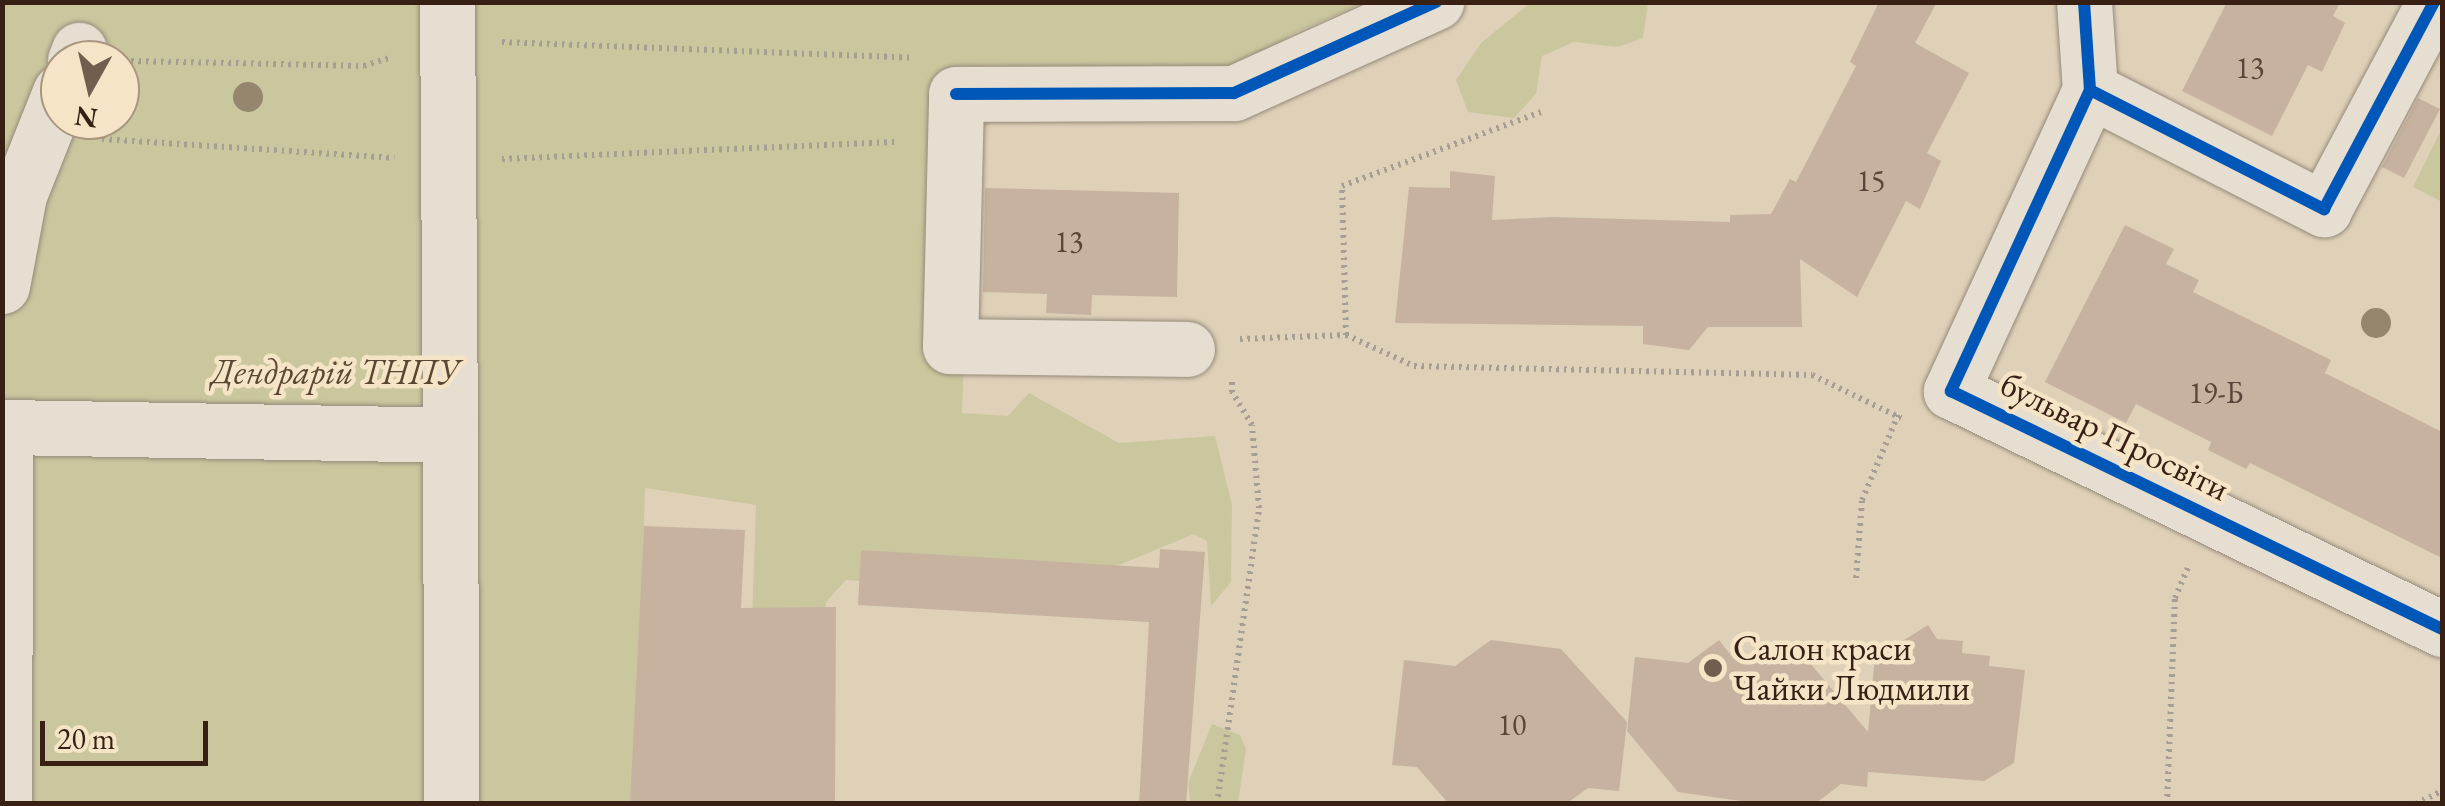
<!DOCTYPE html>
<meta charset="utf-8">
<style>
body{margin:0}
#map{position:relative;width:2445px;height:806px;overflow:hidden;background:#dfd1b8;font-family:"EB Garamond",serif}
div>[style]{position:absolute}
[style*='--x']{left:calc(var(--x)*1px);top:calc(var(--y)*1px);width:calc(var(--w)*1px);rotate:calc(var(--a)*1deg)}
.green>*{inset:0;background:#cac79e}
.building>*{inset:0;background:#c6b29f}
.path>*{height:6px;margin-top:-3px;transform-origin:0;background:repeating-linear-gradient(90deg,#a59e93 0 2.5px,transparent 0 7.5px)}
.roads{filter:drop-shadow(0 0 2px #958a7a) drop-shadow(0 0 2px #958a7a)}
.minor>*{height:55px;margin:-27.5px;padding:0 27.5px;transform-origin:27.5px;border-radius:27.5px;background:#e5ded1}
.cycleway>*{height:12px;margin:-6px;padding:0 6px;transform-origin:6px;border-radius:6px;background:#0057b8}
.trees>*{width:30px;height:30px;margin:-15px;border-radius:50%;background:#95866e}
.dots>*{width:28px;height:28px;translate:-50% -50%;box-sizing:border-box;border:5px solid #f5e4c6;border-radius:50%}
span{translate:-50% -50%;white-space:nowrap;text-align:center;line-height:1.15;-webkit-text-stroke:9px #f5e4c6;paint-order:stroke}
.number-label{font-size:30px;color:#5c4438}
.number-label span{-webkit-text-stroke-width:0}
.park-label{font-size:35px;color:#584832;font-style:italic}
.street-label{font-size:35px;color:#382015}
.poi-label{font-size:35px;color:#382015}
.left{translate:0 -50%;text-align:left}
.frame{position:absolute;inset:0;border:5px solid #382015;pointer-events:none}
.north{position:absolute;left:40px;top:40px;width:100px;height:100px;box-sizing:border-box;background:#f5e4c6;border:2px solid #a9967f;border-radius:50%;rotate:188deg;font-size:28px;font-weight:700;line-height:40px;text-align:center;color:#382015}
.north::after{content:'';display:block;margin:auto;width:35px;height:45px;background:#725e4e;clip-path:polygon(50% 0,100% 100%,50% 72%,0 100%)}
.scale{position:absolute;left:40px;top:721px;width:168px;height:45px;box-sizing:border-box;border:5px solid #382015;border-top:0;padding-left:12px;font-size:30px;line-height:35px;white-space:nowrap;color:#382015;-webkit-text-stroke:8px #f5e4c6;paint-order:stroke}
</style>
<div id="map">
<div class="green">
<i style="clip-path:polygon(evenodd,2px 3px,1363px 3px,1290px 35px,1258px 63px,1210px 77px,1160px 65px,996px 119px,972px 137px,962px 413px,1008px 416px,1029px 393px,1119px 443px,1215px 436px,1232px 505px,1231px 582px,1211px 606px,1207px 541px,1194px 534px,1119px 565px,991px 589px,846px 580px,826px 602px,814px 743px,751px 650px,756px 505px,645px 488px,636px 804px,3px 803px,2px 3px,60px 60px,120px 60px,120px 120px,60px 120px,60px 60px)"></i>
<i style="clip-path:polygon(1530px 3px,1648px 3px,1643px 38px,1618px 47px,1574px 42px,1542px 56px,1536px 94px,1514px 118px,1468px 112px,1456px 80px,1481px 43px)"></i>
<i style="clip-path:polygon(2442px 128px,2442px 202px,2413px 187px)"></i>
<i style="clip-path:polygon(1212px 724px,1240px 735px,1246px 749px,1238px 803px,1190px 803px,1188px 783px)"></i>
</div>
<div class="building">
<i style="clip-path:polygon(1879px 2px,1937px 2px,1915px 43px,1969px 73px,1927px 153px,1941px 161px,1920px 209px,1906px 201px,1857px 297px,1800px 259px,1802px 327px,1708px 327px,1689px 350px,1643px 344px,1643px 326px,1395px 323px,1409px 187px,1450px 188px,1450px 171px,1495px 176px,1492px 220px,1552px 217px,1730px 222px,1730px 215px,1771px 214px,1790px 179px,1796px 182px,1856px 66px,1850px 62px)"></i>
<i style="clip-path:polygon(2227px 2px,2340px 2px,2333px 16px,2345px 23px,2322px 72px,2308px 65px,2272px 136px,2182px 91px)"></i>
<i style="clip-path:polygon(2418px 98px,2440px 109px,2404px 178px,2382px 167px)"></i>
<i style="clip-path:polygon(985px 188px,1179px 193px,1177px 297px,1092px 295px,1091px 315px,1046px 313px,1047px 294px,983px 292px)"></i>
<i style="clip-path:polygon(2125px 225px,2174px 249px,2166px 264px,2199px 280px,2193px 292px,2331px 360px,2325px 373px,2442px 432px,2442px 558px,2250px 463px,2246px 469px,2208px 450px,2211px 442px,2136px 404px,2126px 423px,2045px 382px)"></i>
<i style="clip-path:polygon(644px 526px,745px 530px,741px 608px,836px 607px,835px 804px,630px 804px)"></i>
<i style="clip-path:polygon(1160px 549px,1205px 552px,1186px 804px,1139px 804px,1149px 622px,858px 605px,861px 550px,1159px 568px)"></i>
<i style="clip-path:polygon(1928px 625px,1937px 639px,1963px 641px,1962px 653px,1990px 656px,1989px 666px,2025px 670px,2014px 763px,1984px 781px,1868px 772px,1867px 787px,1841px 784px,1815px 804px,1762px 804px,1678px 792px,1627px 731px,1635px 657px,1688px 663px,1719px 640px,1733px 658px,1784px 662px,1799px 650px,1868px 732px,1876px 645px,1893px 647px)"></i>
<i style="clip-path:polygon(1491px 640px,1561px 649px,1627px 722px,1619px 791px,1588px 788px,1566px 804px,1449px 804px,1417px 767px,1392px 765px,1404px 660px,1455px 666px)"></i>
</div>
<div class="path">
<i style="--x:502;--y:42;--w:412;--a:2.2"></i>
<i style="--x:131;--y:61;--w:233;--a:1.2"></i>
<i style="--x:364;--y:66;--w:29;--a:-18"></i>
<i style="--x:102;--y:139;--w:293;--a:3.7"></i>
<i style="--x:502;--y:159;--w:397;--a:-2.5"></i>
<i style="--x:1346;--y:335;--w:149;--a:-91.5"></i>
<i style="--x:1342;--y:186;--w:212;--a:-20.4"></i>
<i style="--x:1240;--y:339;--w:106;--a:-2.2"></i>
<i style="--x:1346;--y:335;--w:75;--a:24.5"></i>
<i style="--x:1414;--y:366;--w:398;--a:1.3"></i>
<i style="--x:1812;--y:375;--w:99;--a:25.8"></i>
<i style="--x:1856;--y:578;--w:78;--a:-85.6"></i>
<i style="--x:1862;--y:500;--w:95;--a:-67"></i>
<i style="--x:1217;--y:804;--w:299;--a:-81.9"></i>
<i style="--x:1259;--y:508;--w:83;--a:-94.8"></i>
<i style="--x:1252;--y:425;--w:39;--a:-121"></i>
<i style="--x:1232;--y:392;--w:11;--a:-90"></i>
<i style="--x:2167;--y:804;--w:206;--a:-87.8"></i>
<i style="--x:2175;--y:598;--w:33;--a:-67"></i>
<i style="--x:2416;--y:804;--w:29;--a:-27"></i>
</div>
<div class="roads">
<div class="minor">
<i style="--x:447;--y:2;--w:433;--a:89.6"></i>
<i style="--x:2084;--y:2;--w:88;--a:86.1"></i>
<i style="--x:2090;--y:90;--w:332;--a:114.8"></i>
<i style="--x:1951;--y:391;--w:546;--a:25.86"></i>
<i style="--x:75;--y:60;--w:11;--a:-68"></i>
<i style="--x:2090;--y:90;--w:263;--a:27"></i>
<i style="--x:2324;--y:209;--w:234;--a:-62"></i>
<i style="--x:2;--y:286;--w:93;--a:-79.4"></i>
<i style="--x:19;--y:195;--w:111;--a:-68.3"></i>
<i style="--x:1187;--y:349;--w:237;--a:-179.3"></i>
<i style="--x:950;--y:346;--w:252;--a:-88.6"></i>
<i style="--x:956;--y:94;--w:278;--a:-0.2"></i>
<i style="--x:1234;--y:93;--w:222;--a:-24.3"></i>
<i style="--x:4;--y:804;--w:377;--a:-89.8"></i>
<i style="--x:5;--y:427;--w:445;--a:1"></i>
<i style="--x:450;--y:435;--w:369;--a:89.8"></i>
</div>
</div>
<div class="cycleway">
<i style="--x:2084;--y:2;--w:88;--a:86.1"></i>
<i style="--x:2090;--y:90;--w:332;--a:114.8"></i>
<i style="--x:1951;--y:391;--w:546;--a:25.86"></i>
<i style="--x:2090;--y:90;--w:263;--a:27"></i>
<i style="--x:2324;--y:209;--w:234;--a:-62"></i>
<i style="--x:956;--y:94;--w:278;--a:-0.2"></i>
<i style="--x:1234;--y:93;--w:222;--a:-24.3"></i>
</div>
<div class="trees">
<i style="left:248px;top:97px"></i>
<i style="left:2376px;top:323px"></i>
</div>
<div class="dots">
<i style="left:1713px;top:668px;background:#725e4e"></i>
</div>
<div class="number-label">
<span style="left:2250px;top:68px">13</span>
<span style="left:1871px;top:181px">15</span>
<span style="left:1069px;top:242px">13</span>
<span style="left:2216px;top:393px">19-Б</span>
<span style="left:1512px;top:725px">10</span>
</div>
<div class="park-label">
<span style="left:335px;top:372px">Дендрарій ТНПУ</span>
</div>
<div class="street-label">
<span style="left:2115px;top:436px;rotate:26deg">бульвар Просвіти</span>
</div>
<div class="poi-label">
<span class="left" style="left:1733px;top:668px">Салон краси<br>Чайки Людмили</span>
</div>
<div class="frame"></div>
<div class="north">N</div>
<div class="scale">20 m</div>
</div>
